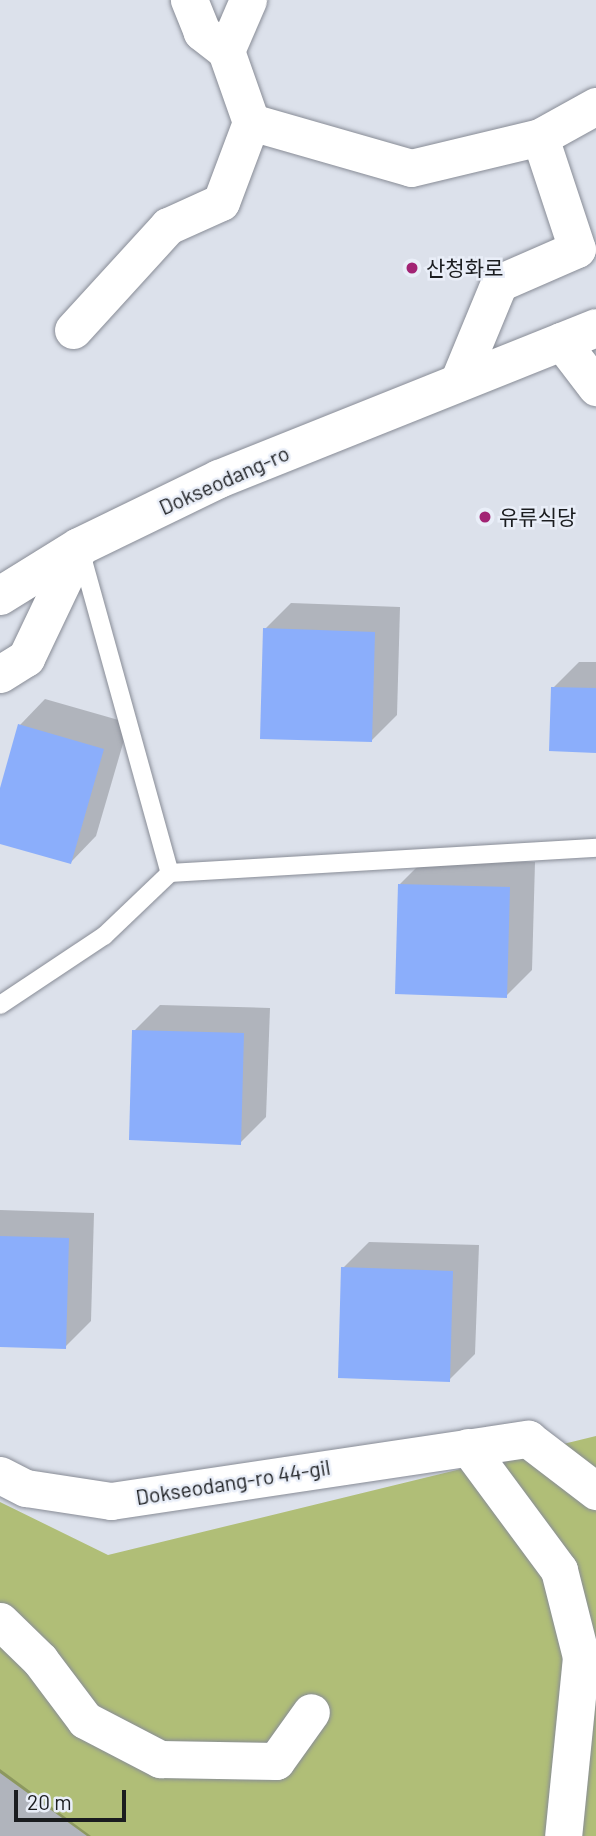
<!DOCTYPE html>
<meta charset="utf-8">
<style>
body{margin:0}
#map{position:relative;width:596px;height:1836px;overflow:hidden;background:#dce1eb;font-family:Barlow,"Noto Sans KR",sans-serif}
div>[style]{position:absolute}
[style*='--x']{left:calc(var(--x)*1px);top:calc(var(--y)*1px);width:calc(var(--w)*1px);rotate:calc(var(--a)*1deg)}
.green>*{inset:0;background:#b0be77}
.shadow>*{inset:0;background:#0003}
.building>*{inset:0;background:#8baefb}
.roads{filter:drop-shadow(0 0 2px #888c96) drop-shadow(0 0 2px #888c96)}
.service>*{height:18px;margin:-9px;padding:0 9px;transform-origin:9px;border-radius:9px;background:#fff}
.minor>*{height:37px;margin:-18.5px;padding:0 18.5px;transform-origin:18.5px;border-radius:18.5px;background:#fff}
.secondary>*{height:38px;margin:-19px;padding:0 19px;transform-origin:19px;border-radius:19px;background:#fff}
.dots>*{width:19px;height:19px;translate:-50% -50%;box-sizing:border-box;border:4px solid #e9eef8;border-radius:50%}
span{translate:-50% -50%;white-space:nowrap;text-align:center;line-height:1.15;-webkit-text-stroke:5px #e9eef8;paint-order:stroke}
.poi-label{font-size:21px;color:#1a1c1f}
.left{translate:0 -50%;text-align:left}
.street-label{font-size:21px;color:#1a1c1f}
.scale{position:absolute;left:14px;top:1790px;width:112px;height:32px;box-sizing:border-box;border:4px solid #1a1c1f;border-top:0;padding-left:9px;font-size:21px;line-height:24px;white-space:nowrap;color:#1a1c1f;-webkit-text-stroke:5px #e9eef8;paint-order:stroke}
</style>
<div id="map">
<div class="green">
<i style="clip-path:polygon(596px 1436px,596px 1836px,87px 1836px,0 1773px,0 1502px,108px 1555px)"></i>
</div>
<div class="shadow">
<i style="clip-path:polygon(291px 603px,400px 607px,397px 715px,371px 741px,265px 629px)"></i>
<i style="clip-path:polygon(579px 662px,596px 662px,596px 751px,553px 688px)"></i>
<i style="clip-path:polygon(45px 699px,129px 723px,96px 836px,71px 862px,0 842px,0 794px,20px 725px)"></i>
<i style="clip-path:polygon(426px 858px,535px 862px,532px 970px,506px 996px,400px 884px)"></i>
<i style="clip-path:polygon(160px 1005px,270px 1008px,266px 1117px,240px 1143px,134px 1031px)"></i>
<i style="clip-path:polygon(0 1210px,94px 1213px,91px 1321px,65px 1347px,0 1345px)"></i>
<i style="clip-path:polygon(369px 1242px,479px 1245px,475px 1354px,449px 1380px,343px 1268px)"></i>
<i style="clip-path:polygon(0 1769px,91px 1836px,0 1836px)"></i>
</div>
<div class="building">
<i style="clip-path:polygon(263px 628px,375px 632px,372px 742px,260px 739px)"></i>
<i style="clip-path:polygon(551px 687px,596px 688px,596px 753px,549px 751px)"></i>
<i style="clip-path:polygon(18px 724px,104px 749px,71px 864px,0 844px,0 788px)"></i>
<i style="clip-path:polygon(398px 884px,510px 887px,507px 998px,395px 994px)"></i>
<i style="clip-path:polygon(132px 1030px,244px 1033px,241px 1145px,129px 1140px)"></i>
<i style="clip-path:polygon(0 1236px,69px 1238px,66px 1349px,0 1347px)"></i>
<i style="clip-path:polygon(341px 1267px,453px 1271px,450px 1382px,338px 1378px)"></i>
</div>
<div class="roads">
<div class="service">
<i style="--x:81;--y:553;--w:332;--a:74.5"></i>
<i style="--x:170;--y:873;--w:427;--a:-3.4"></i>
<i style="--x:0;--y:1005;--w:125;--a:-33.6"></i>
<i style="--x:104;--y:936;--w:91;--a:-43.7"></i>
</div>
<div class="minor">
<i style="--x:226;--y:51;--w:56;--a:-66.7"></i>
<i style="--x:251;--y:122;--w:166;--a:16"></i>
<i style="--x:411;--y:168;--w:133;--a:-13.5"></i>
<i style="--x:540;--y:137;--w:64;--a:-29"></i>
<i style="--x:73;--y:330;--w:141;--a:-47.6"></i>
<i style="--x:168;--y:226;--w:58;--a:-24.4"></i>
<i style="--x:221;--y:202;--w:85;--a:-69.4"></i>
<i style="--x:251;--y:122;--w:75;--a:-109.4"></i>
<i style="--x:226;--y:51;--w:31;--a:-142"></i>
<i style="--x:202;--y:32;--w:35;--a:-112"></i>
<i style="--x:561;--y:341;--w:58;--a:52.7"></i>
<i style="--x:458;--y:382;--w:107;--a:-67.5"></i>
<i style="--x:499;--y:283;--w:85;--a:-23.6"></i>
<i style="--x:577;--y:249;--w:118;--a:-108.3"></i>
<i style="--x:0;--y:674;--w:31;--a:-32"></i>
<i style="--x:26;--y:658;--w:123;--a:-64.5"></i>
<i style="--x:468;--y:1447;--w:153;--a:53.5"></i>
<i style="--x:559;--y:1570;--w:90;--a:75.8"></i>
<i style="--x:581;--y:1657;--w:180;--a:95.7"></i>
<i style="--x:0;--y:1475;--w:29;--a:27"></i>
<i style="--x:26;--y:1488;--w:86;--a:8.7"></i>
<i style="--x:111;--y:1501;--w:422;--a:-8.5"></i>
<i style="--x:528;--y:1439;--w:86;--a:37.4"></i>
<i style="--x:0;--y:1621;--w:56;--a:44.3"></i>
<i style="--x:40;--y:1660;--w:75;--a:53.1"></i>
<i style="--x:85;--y:1720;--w:85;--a:27.5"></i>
<i style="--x:160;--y:1759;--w:116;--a:1"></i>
<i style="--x:276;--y:1761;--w:60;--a:-54.5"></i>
</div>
<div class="secondary">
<i style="--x:0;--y:596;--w:93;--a:-31.8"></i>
<i style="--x:79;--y:547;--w:156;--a:-25.9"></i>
<i style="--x:219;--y:479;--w:406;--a:-21.8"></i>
</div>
</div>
<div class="dots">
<i style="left:412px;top:268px;background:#a22374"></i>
<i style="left:485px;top:517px;background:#a22374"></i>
</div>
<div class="poi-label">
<span class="left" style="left:426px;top:268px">산청화로</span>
<span class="left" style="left:499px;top:517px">유류식당</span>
</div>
<div class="street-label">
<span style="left:224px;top:480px;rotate:-24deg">Dokseodang-ro</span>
<span style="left:233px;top:1482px;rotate:-9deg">Dokseodang-ro 44-gil</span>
</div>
<div class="scale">20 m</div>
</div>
